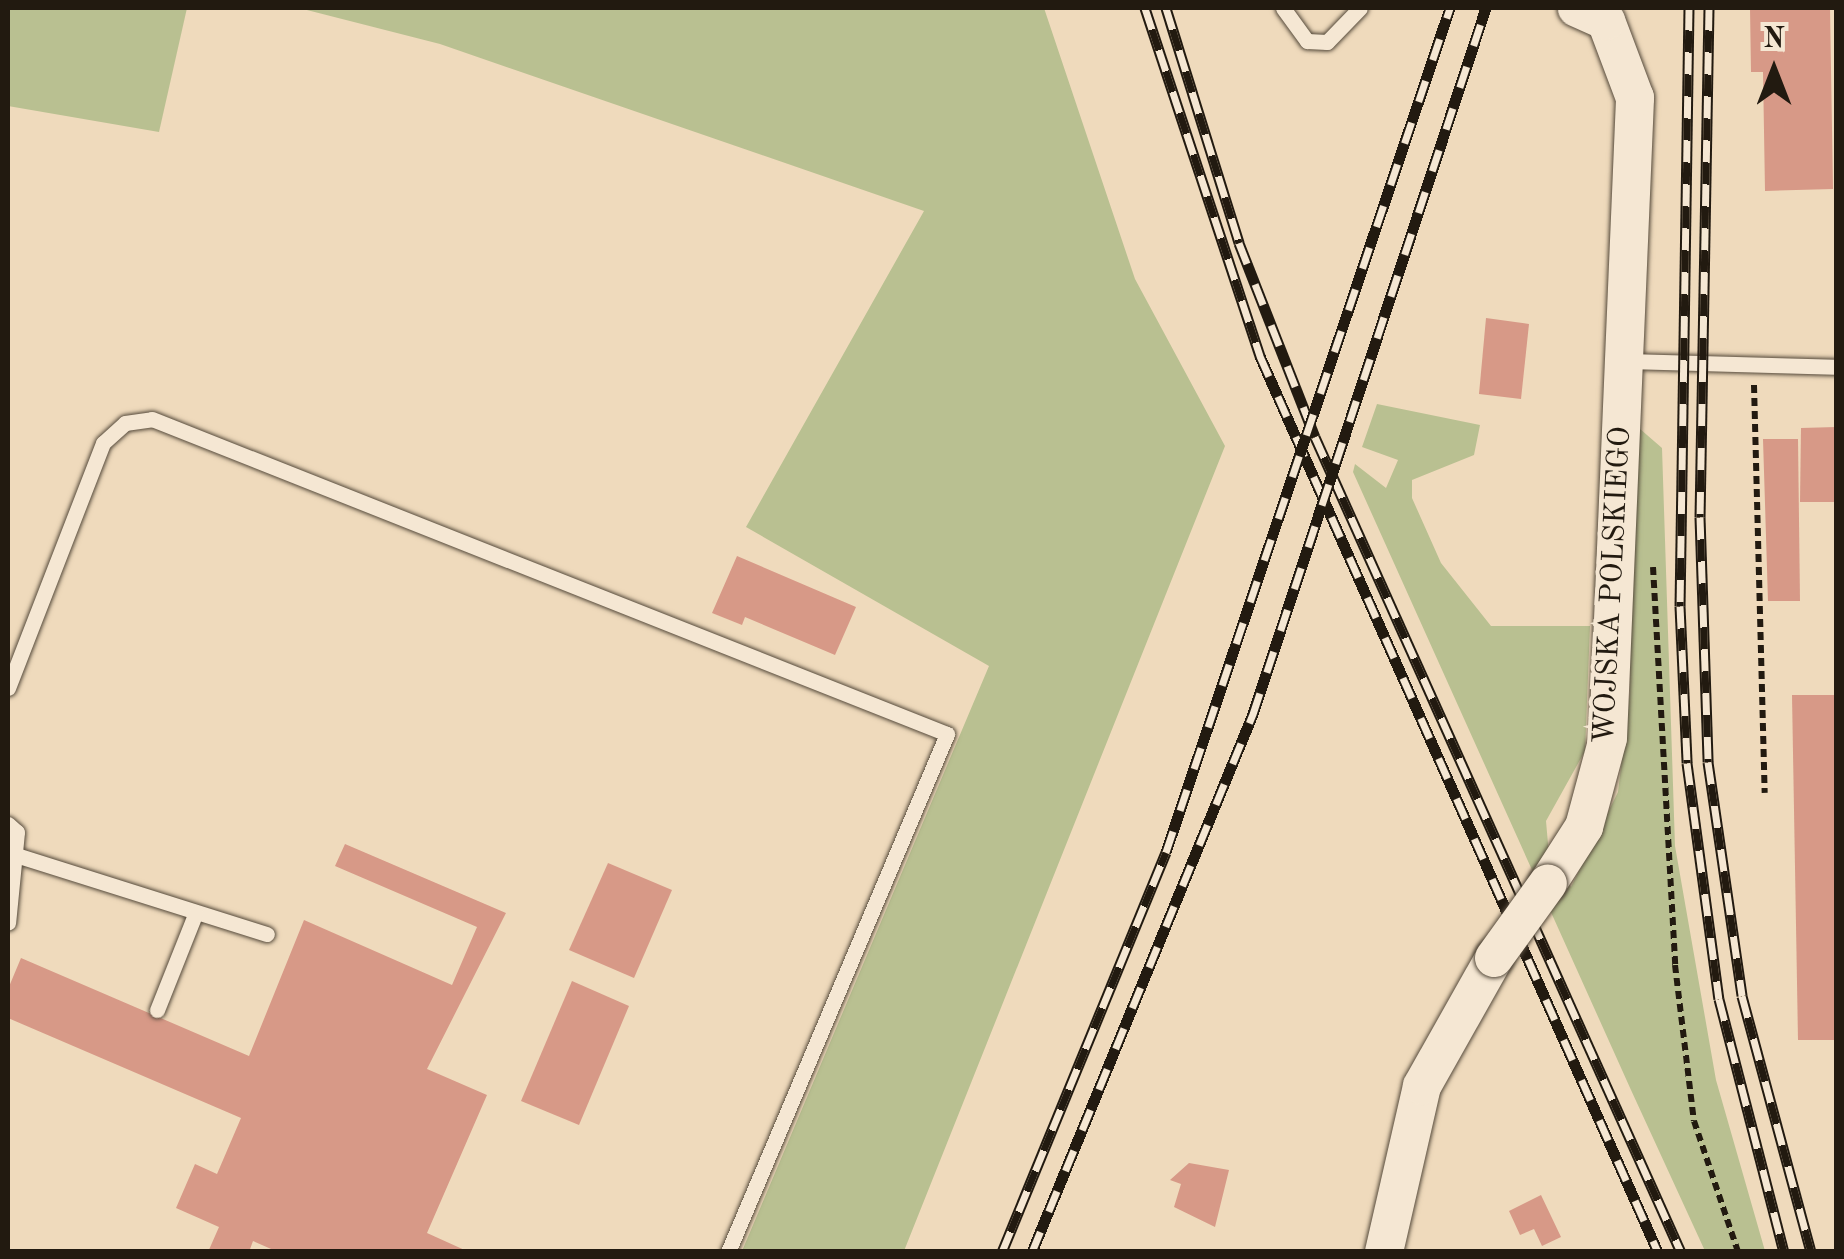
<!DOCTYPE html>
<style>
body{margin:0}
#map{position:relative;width:1844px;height:1259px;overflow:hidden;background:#efdabc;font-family:"Old Standard TT",serif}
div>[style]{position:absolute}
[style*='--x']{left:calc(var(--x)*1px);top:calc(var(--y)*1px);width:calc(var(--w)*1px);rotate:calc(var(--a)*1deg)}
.green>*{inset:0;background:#b9c091}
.building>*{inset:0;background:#d79987}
.path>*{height:6px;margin-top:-3px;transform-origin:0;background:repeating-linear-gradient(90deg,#221a10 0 8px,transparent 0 13px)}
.roads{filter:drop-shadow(0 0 2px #554a3b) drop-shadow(0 0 2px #554a3b)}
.service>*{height:15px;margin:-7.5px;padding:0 7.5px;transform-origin:7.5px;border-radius:7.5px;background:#f5e7d3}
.tertiary>*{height:38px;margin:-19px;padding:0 19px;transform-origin:19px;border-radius:19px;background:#f5e7d3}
.rail>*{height:11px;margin-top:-5.5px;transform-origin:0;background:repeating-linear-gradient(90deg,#f5e7d3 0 22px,#221a10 0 44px);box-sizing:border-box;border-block:2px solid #221a10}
.bridges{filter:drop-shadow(0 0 2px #554a3b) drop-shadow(0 0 2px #554a3b)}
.tertiary-bridge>*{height:38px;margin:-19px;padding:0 19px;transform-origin:19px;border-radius:19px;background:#f5e7d3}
span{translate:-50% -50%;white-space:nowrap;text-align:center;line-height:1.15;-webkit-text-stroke:8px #f5e7d3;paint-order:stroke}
.street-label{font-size:30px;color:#221a10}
.frame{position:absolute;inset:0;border:10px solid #221a10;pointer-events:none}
.north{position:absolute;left:1724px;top:20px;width:100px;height:100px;-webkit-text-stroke:8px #f5e7d3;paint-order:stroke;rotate:0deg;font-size:28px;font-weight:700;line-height:40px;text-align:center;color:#221a10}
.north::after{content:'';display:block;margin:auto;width:35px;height:45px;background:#221a10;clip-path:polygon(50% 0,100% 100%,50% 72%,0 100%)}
</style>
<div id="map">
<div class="green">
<i style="clip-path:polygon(8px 8px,187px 8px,159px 132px,8px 106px)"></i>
<i style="clip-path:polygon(299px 8px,1044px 8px,1135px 279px,1225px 446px,904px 1251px,742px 1251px,989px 666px,746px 527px,924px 211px,440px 44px)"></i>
<i style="clip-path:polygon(1377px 404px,1480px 425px,1474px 455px,1412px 480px,1412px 498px,1441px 563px,1491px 626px,1590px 626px,1585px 751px,1546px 821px,1549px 855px,1571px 887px,1618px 792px,1630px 693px,1632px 422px,1662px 448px,1675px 846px,1716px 1080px,1765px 1251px,1705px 1251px,1631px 1090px,1353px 472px,1355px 464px,1386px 488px,1398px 460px,1362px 447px)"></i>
</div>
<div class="building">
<i style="clip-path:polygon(1750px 8px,1830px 8px,1833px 189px,1765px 191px,1763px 72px,1751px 72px)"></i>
<i style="clip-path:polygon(1486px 318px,1529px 324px,1521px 399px,1479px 394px)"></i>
<i style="clip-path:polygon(1836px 427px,1836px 502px,1800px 502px,1801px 428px)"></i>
<i style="clip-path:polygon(1763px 439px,1798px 439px,1800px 601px,1768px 601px)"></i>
<i style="clip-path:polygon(737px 556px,856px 607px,835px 655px,745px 617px,742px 625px,712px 613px)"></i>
<i style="clip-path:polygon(1792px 695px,1835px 695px,1836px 1040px,1798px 1040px)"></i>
<i style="clip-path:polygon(345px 844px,506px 913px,427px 1069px,487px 1095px,427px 1233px,469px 1252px,278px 1252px,253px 1241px,249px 1252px,208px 1252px,219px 1227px,176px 1208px,195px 1164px,217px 1174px,241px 1118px,8px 1018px,8px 989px,21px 958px,249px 1056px,304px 920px,452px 985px,477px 927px,335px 866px)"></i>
<i style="clip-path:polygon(608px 863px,672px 890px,634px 978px,569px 950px)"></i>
<i style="clip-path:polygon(572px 981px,629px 1006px,579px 1125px,521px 1101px)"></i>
<i style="clip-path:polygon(1189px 1163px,1229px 1170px,1215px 1227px,1174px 1207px,1181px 1184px,1170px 1180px)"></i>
<i style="clip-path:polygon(1541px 1195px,1561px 1237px,1542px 1246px,1534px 1229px,1520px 1235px,1509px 1211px)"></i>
</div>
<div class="path">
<i style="--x:1754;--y:385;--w:408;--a:88.5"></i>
<i style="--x:1653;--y:567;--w:399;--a:86.8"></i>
<i style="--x:1675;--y:965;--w:157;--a:83.1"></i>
<i style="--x:1694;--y:1121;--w:138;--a:71.4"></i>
</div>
<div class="roads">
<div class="service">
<i style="--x:1283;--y:8;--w:41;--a:54"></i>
<i style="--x:1307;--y:41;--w:20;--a:3"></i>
<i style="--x:1327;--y:42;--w:47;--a:-45.9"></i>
<i style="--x:1626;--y:361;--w:210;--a:1.6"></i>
<i style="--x:8;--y:688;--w:263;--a:-68.8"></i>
<i style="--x:103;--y:443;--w:30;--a:-42"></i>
<i style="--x:125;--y:423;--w:27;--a:-8"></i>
<i style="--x:152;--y:419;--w:855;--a:21.61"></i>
<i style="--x:947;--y:734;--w:562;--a:112.92"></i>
<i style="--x:8;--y:824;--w:12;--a:42"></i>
<i style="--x:17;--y:832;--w:91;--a:95.6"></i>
<i style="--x:16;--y:855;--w:263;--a:17.5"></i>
<i style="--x:157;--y:1010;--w:105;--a:-68.3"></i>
</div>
<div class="tertiary">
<i style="--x:1548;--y:883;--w:67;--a:-57.3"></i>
<i style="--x:1584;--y:827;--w:92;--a:-74.9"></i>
<i style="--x:1608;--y:738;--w:641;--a:-87.58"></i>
<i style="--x:1635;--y:98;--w:82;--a:-110.6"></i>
<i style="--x:1606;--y:21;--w:32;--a:-156"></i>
<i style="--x:1384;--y:1252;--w:170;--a:-77.1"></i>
<i style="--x:1422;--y:1086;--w:147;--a:-60.6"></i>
</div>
</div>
<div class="rail">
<i style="--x:1145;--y:8;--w:367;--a:71.7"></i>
<i style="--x:1260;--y:356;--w:980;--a:66.05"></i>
<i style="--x:1166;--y:8;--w:246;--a:72.7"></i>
<i style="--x:1239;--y:243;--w:208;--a:68.6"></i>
<i style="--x:1315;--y:437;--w:893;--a:65.82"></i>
<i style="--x:1689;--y:8;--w:598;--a:90.86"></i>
<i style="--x:1680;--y:606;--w:157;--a:87.4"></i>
<i style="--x:1687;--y:763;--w:238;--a:82.3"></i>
<i style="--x:1719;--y:999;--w:261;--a:75.6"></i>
<i style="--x:1709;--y:8;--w:509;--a:91.01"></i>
<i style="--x:1700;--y:517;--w:245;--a:88.1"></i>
<i style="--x:1708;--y:762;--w:236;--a:81.7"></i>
<i style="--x:1742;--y:996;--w:265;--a:74.9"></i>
<i style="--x:1002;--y:1252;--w:432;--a:-67.7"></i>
<i style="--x:1166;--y:852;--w:891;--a:-71.4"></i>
<i style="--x:1032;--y:1252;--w:582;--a:-67.67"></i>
<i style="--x:1253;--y:714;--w:743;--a:-71.74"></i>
</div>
<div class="bridges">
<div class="tertiary-bridge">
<i style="--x:1494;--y:958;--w:92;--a:-54.2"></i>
</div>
</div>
<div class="street-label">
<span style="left:1613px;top:585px;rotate:-87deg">WOJSKA POLSKIEGO</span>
</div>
<div class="frame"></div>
<div class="north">N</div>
</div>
